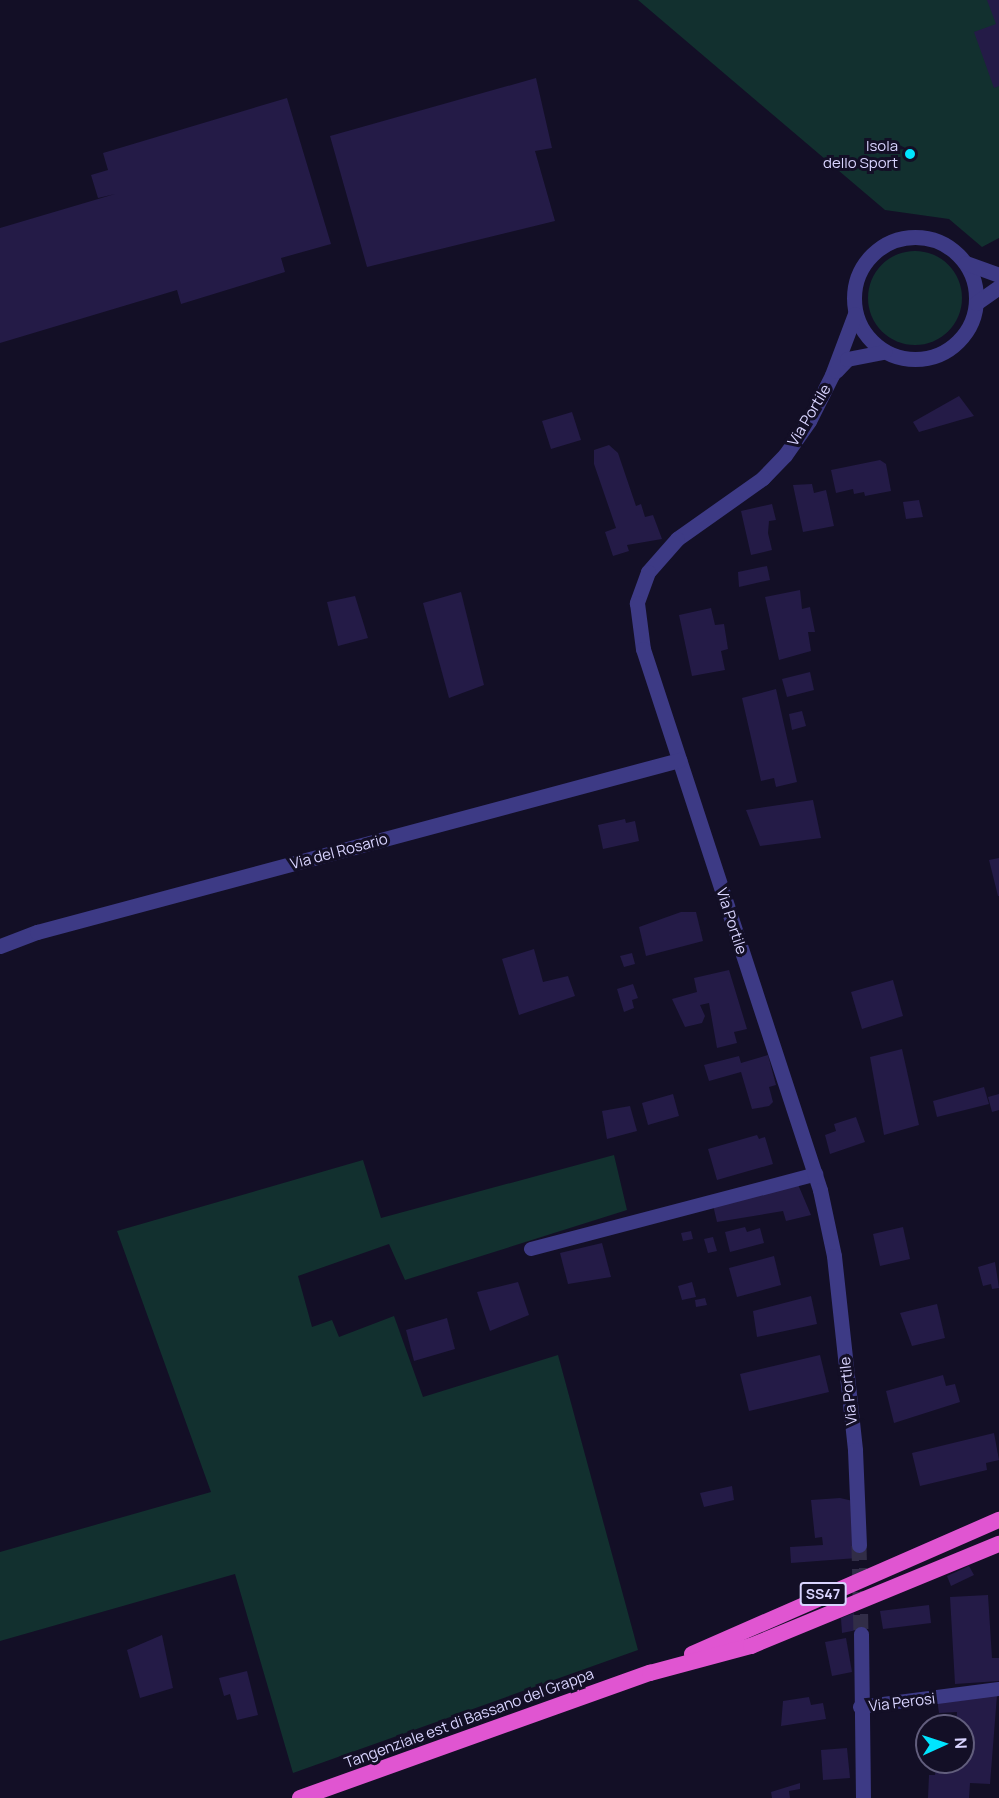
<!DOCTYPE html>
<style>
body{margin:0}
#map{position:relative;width:999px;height:1798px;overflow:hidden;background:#130f26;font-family:Manrope,sans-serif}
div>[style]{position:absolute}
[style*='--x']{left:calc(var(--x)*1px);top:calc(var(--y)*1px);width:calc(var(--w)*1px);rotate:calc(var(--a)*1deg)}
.green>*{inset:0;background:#12302f}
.round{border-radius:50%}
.building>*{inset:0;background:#241b47}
.tertiary-tunnel>*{height:15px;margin-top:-7.5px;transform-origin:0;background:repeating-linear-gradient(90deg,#312d47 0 15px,transparent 0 23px)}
.minor>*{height:14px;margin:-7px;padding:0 7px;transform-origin:7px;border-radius:7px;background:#3d3a85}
.tertiary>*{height:15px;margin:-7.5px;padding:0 7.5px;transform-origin:7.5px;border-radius:7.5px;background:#3d3a85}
.tertiary>.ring{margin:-7.5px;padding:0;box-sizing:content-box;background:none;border:15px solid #3d3a85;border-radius:50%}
.trunk>*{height:16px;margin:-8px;padding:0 8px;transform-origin:8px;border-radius:8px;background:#e055d1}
.dots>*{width:16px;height:16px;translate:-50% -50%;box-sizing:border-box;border:3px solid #130f26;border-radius:50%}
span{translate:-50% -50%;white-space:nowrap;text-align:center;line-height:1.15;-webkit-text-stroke:6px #130f26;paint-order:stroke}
.shield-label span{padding:2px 4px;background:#130f26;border:2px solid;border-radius:4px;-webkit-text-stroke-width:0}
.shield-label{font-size:14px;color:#d9d4ff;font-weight:700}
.poi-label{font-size:15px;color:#d9d4ff}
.right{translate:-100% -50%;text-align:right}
.street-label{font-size:15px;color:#d9d4ff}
.north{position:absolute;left:915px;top:1714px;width:60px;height:60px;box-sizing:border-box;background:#130f26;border:2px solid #625e7d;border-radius:50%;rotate:87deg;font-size:16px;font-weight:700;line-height:24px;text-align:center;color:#d9d4ff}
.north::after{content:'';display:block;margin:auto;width:21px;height:27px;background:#00e5ff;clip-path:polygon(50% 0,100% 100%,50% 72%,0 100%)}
</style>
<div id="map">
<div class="green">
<i style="clip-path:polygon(638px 0,999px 0,999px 238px,982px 247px,949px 219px,885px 210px)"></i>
<i class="round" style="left:868px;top:251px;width:94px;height:94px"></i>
<i style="clip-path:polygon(614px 1155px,627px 1210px,405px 1280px,389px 1244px,298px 1276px,312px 1327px,332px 1320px,339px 1337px,394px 1316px,423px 1397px,558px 1355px,638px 1650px,293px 1773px,235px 1574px,0 1641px,0 1552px,211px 1492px,117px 1231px,363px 1160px,381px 1218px)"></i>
</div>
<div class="building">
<i style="clip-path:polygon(987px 0,999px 0,999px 86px,994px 88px,974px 32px,996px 24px)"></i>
<i style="clip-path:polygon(536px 78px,552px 148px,535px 151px,555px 221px,367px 267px,330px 136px)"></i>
<i style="clip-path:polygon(287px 98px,331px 244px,281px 258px,285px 272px,181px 304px,177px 290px,0 343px,0 228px,115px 194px,98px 198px,91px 175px,108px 170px,103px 153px)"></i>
<i style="clip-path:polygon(959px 396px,974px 416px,919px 432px,913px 422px)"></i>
<i style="clip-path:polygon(572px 412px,581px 440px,551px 449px,542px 421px)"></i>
<i style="clip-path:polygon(609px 445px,618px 453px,636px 506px,641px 504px,645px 517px,653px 515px,662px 539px,627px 545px,629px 551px,613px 556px,605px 532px,616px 528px,594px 464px,594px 450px)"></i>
<i style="clip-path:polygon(880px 460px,886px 464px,891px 491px,865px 496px,864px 492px,854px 494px,853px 489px,836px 493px,831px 470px)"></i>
<i style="clip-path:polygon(812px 484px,814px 493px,826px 490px,834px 526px,803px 532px,793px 485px)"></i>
<i style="clip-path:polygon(919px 500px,923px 517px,906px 519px,903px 502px)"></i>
<i style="clip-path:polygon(772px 504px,776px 520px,769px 521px,768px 533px,772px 550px,751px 555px,741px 511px)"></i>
<i style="clip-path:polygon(767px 566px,770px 580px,739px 587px,738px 572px)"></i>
<i style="clip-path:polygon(800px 590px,802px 609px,810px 607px,815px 632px,808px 632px,811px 651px,779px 660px,765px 597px)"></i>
<i style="clip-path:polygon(461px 592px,484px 685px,449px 698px,423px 603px)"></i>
<i style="clip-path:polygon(355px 596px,368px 638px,338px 646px,327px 602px)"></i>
<i style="clip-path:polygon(711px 608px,715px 625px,724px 624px,728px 649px,721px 651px,725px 670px,692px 676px,679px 615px)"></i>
<i style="clip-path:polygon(810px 672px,814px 690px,787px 697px,782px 679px)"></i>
<i style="clip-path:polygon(776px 689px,797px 782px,776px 787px,774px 778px,761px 781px,742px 698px)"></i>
<i style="clip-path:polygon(802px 711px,806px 726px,792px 730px,789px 714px)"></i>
<i style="clip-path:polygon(813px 800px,821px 838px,760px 846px,746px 810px)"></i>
<i style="clip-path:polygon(625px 819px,626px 823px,635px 821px,639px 841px,603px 849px,598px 825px)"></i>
<i style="clip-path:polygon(999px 858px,999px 896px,998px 896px,989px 860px)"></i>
<i style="clip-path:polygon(681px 912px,696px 912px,703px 941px,646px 956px,639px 927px)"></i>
<i style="clip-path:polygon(534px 949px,543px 982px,568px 976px,575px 996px,519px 1015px,502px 959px)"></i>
<i style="clip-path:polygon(632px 953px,635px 964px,624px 967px,620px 956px)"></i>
<i style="clip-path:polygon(729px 970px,747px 1029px,734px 1032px,737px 1043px,717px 1048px,709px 1003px,700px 1005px,705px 1016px,702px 1023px,685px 1027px,672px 999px,697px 992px,694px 978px)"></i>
<i style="clip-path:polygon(893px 980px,903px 1016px,862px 1029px,851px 992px)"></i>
<i style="clip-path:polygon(633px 984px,638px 998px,632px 1000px,634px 1008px,624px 1012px,617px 989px)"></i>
<i style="clip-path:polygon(902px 1049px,919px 1125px,884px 1135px,870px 1057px)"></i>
<i style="clip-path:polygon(768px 1055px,776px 1085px,769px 1087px,773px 1102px,769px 1106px,752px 1109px,741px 1072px,709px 1081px,704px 1065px,739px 1056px,741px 1063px)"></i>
<i style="clip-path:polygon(984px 1087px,989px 1104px,937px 1117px,933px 1101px)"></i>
<i style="clip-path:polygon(673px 1094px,679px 1116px,648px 1125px,642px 1103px)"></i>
<i style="clip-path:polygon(999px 1094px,999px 1110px,992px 1112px,988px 1097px)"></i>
<i style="clip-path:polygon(630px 1106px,637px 1131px,607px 1139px,602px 1111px)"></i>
<i style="clip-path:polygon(856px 1117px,865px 1142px,830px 1154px,825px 1135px,836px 1131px,834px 1124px)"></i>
<i style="clip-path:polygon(757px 1135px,759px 1139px,765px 1137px,773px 1164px,717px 1180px,708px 1149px)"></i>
<i style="clip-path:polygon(797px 1182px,811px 1215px,786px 1221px,783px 1211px,717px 1222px,713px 1205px)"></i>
<i style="clip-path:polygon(745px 1227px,747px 1232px,760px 1228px,764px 1243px,730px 1252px,725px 1232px)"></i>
<i style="clip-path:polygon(903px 1227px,910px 1259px,880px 1266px,873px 1234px)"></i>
<i style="clip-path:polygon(691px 1231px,693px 1239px,683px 1241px,681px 1233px)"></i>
<i style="clip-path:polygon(713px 1237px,717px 1251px,708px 1253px,704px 1239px)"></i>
<i style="clip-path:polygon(602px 1243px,611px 1277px,568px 1284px,560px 1253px)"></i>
<i style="clip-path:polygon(774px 1256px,781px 1285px,737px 1297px,729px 1268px)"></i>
<i style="clip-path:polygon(995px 1262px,999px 1288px,992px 1289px,991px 1284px,983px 1286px,978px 1267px)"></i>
<i style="clip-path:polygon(518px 1282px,529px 1315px,490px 1331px,477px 1292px)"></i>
<i style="clip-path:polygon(692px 1282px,696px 1297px,682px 1300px,678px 1286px)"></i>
<i style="clip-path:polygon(811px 1296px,817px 1324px,757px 1337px,753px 1311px)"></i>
<i style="clip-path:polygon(705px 1298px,707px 1305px,696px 1307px,695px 1300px)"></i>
<i style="clip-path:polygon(937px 1304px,945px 1338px,912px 1346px,900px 1313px)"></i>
<i style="clip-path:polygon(447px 1318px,455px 1349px,414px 1361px,406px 1330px)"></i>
<i style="clip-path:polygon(820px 1355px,829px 1392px,749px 1411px,740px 1374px)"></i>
<i style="clip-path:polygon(943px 1375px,946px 1386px,955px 1384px,960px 1402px,894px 1423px,886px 1391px)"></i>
<i style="clip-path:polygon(994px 1433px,999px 1460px,986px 1463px,987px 1470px,920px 1486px,912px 1453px)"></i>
<i style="clip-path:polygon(732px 1486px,734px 1500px,704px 1507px,700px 1493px)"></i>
<i style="clip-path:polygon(840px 1498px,853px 1501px,857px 1558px,791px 1563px,790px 1547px,823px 1545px,822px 1537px,815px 1538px,811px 1500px)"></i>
<i style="clip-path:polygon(969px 1566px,974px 1575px,951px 1586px,947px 1576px)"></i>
<i style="clip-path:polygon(988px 1595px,992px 1658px,999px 1658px,999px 1681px,955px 1684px,950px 1597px)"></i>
<i style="clip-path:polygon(929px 1605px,931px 1623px,883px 1629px,880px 1611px)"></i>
<i style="clip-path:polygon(854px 1613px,857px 1630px,842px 1633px,841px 1618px)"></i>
<i style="clip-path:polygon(162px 1635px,173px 1688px,140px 1698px,127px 1650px)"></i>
<i style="clip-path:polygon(846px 1638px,852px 1672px,832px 1676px,825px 1642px)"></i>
<i style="clip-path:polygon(247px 1671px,258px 1715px,237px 1720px,230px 1694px,224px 1696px,219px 1678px)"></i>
<i style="clip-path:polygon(997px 1695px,990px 1784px,970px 1783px,969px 1798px,928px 1798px,929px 1775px,935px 1775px,937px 1762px,963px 1762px,963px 1726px,956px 1726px,957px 1712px,939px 1713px,937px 1699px)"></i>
<i style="clip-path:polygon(809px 1697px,811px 1705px,823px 1703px,826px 1719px,781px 1726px,783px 1701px)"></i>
<i style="clip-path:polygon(847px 1748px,850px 1778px,823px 1780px,821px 1750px)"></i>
<i style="clip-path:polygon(800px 1783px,800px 1789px,789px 1791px,790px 1798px,772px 1798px,771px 1792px)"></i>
</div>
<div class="tertiary-tunnel">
<i style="--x:859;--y:1545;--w:89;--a:88.7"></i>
</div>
<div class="minor">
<i style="--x:531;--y:1249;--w:295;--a:-14.7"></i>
<i style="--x:860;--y:1707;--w:140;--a:-7.4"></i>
</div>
<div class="tertiary">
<i class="ring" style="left:854px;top:237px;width:107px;height:107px"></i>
<i style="--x:966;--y:263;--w:35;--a:20"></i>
<i style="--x:976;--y:303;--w:28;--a:-35"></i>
<i style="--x:855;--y:314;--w:65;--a:110.7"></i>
<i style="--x:832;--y:375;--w:51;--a:116.6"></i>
<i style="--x:809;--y:421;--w:42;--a:125.2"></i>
<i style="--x:785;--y:455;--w:32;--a:134"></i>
<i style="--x:763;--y:478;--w:105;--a:144.7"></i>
<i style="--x:677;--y:539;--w:44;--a:131.3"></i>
<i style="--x:648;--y:572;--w:33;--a:110"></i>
<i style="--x:637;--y:603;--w:46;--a:82.6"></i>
<i style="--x:643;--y:649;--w:569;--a:71.88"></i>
<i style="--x:820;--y:1190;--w:67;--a:78"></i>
<i style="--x:834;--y:1256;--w:195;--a:83.8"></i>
<i style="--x:855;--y:1450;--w:95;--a:87.6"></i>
<i style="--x:836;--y:371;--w:16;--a:-47"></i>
<i style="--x:847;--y:359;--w:38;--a:-11"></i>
<i style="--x:0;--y:946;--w:40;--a:-21"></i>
<i style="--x:37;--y:932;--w:665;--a:-15"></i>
<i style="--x:861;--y:1634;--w:164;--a:89.3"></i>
</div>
<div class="trunk">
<i style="--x:692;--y:1654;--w:335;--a:-23.6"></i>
<i style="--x:300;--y:1798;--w:372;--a:-19.7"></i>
<i style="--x:650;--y:1673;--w:105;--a:-15"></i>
<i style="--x:751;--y:1646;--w:268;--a:-22.4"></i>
</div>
<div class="dots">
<i style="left:910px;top:154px;background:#00e5ff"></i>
</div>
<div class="shield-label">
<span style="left:823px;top:1594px">SS47</span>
</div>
<div class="poi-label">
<span class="right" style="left:898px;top:154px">Isola<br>dello Sport</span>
</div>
<div class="street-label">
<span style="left:809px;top:415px;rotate:-59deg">Via Portile</span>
<span style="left:339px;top:851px;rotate:-15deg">Via del Rosario</span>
<span style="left:732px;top:921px;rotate:72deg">Via Portile</span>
<span style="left:848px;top:1391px;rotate:-96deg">Via Portile</span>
<span style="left:902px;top:1702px;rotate:-7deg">Via Perosi</span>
<span style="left:469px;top:1718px;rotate:-20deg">Tangenziale est di Bassano del Grappa</span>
</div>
<div class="north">N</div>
</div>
